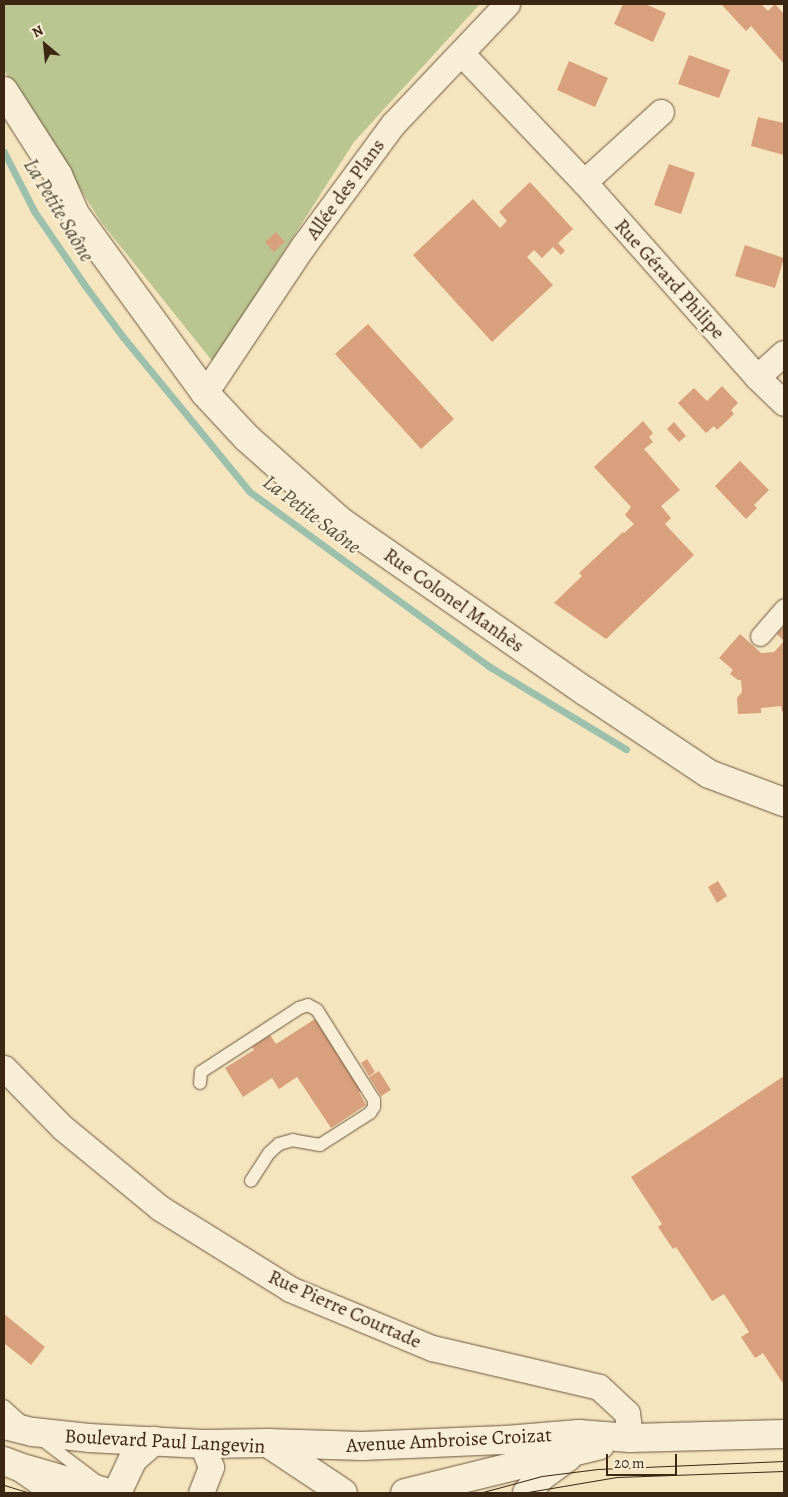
<!DOCTYPE html>
<meta charset="utf-8">
<style>
body{margin:0}
#map{position:relative;width:788px;height:1497px;overflow:hidden;background:#f5e5bf;font-family:Alegreya,serif}
div>[style]{position:absolute}
[style*='--x']{left:calc(var(--x)*1px);top:calc(var(--y)*1px);width:calc(var(--w)*1px);rotate:calc(var(--a)*1deg)}
.green>*{inset:0;background:#bbc592}
.stream>*{height:7px;margin:-3.5px;padding:0 3.5px;transform-origin:3.5px;border-radius:3.5px;background:#9dc0ac}
.building>*{inset:0;background:#d9a07d}
.roads{filter:drop-shadow(0 0 1px #6a563e) drop-shadow(0 0 1px #6a563e)}
.service>*{height:12px;margin:-6px;padding:0 6px;transform-origin:6px;border-radius:6px;background:#f8eed5}
.pedestrian>*{height:19px;margin:-9.5px;padding:0 9.5px;transform-origin:9.5px;border-radius:9.5px;background:#f8eed5}
.minor>*{height:25px;margin:-12.5px;padding:0 12.5px;transform-origin:12.5px;border-radius:12.5px;background:#f8eed5}
.tertiary>*{height:28px;margin:-14px;padding:0 14px;transform-origin:14px;border-radius:14px;background:#f8eed5}
.secondary>*{height:28px;margin:-14px;padding:0 14px;transform-origin:14px;border-radius:14px;background:#f8eed5}
.tram>*{height:1px;margin:-0.5px;padding:0 0.5px;transform-origin:0.5px;border-radius:0.5px;background:#3c2713}
span{translate:-50% -50%;white-space:nowrap;text-align:center;line-height:1.15;-webkit-text-stroke:4.5px #f8eed5;paint-order:stroke}
.street-label{font-size:20px;color:#3c2713}
.water-label{font-size:21px;color:#544d39;font-style:italic}
.frame{position:absolute;inset:0;border:5px solid #3c2713;pointer-events:none}
.north{position:absolute;left:20px;top:20px;width:50px;height:50px;-webkit-text-stroke:4px #f8eed5;paint-order:stroke;rotate:332deg;font-size:14px;font-weight:700;line-height:20px;text-align:center;color:#3c2713}
.north::after{content:'';display:block;margin:auto;width:18px;height:22px;background:#3c2713;clip-path:polygon(50% 0,100% 100%,50% 72%,0 100%)}
.scale{position:absolute;left:606px;top:1454px;width:71px;height:22px;box-sizing:border-box;border:2px solid #3c2713;border-top:0;padding-left:6px;font-size:15px;line-height:18px;white-space:nowrap;color:#3c2713;-webkit-text-stroke:4px #f8eed5;paint-order:stroke}
</style>
<div id="map">
<div class="green">
<i style="clip-path:polygon(4px 4px,480px 4px,354px 142px,213px 362px,101px 222px,4px 70px)"></i>
</div>
<div class="stream">
<i style="--x:4;--y:152;--w:66;--a:63"></i>
<i style="--x:34;--y:211;--w:92;--a:55.6"></i>
<i style="--x:86;--y:287;--w:62;--a:53.5"></i>
<i style="--x:123;--y:337;--w:200;--a:50.7"></i>
<i style="--x:250;--y:492;--w:297;--a:36.1"></i>
<i style="--x:490;--y:667;--w:159;--a:31.1"></i>
</div>
<div class="building">
<i style="clip-path:polygon(623px 4px,645px 4px,666px 13px,653px 42px,614px 24px)"></i>
<i style="clip-path:polygon(721px 4px,761px 4px,768px 11px,775px 4px,784px 14px,784px 64px,751px 26px,746px 31px)"></i>
<i style="clip-path:polygon(689px 55px,730px 70px,719px 98px,678px 84px)"></i>
<i style="clip-path:polygon(569px 61px,608px 78px,595px 107px,557px 90px)"></i>
<i style="clip-path:polygon(758px 117px,784px 123px,784px 155px,751px 146px)"></i>
<i style="clip-path:polygon(669px 164px,695px 173px,681px 214px,654px 205px)"></i>
<i style="clip-path:polygon(530px 182px,573px 229px,558px 243px,565px 251px,561px 255px,553px 247px,542px 258px,534px 250px,527px 257px,553px 285px,492px 342px,413px 255px,473px 199px,500px 228px,507px 221px,499px 212px)"></i>
<i style="clip-path:polygon(276px 232px,285px 242px,274px 252px,265px 242px)"></i>
<i style="clip-path:polygon(745px 245px,784px 258px,775px 288px,735px 276px)"></i>
<i style="clip-path:polygon(368px 324px,454px 419px,421px 449px,335px 354px)"></i>
<i style="clip-path:polygon(722px 386px,738px 403px,731px 410px,734px 414px,717px 430px,714px 426px,706px 433px,678px 403px,694px 388px,707px 401px)"></i>
<i style="clip-path:polygon(643px 421px,653px 433px,649px 437px,653px 442px,644px 449px,680px 490px,661px 506px,671px 518px,665px 524px,694px 555px,606px 639px,554px 603px,582px 576px,579px 573px,623px 532px,624px 533px,634px 524px,625px 515px,631px 507px,594px 467px)"></i>
<i style="clip-path:polygon(674px 422px,686px 436px,679px 442px,667px 429px)"></i>
<i style="clip-path:polygon(740px 461px,769px 490px,754px 505px,757px 508px,746px 519px,715px 486px)"></i>
<i style="clip-path:polygon(784px 626px,784px 711px,782px 712px,781px 706px,761px 708px,761px 713px,738px 714px,737px 698px,742px 692px,741px 680px,738px 680px,730px 674px,733px 670px,719px 658px,740px 634px,761px 653px,774px 652px,784px 641px,777px 634px)"></i>
<i style="clip-path:polygon(718px 881px,727px 896px,717px 903px,708px 887px)"></i>
<i style="clip-path:polygon(315px 1019px,361px 1091px,359px 1092px,366px 1105px,331px 1128px,297px 1077px,279px 1089px,272px 1078px,243px 1097px,225px 1068px,254px 1050px,252px 1047px,270px 1035px,276px 1044px)"></i>
<i style="clip-path:polygon(367px 1059px,375px 1072px,369px 1076px,361px 1063px)"></i>
<i style="clip-path:polygon(379px 1071px,391px 1090px,381px 1096px,369px 1077px)"></i>
<i style="clip-path:polygon(784px 1076px,784px 1385px,763px 1353px,755px 1358px,741px 1337px,749px 1332px,724px 1294px,712px 1301px,676px 1247px,673px 1249px,658px 1227px,662px 1224px,631px 1177px)"></i>
<i style="clip-path:polygon(4px 1314px,45px 1347px,31px 1365px,4px 1343px)"></i>
</div>
<div class="roads">
<div class="service">
<i style="--x:200;--y:1083;--w:11;--a:-85"></i>
<i style="--x:201;--y:1072;--w:117;--a:-33.1"></i>
<i style="--x:299;--y:1008;--w:9;--a:-18"></i>
<i style="--x:308;--y:1005;--w:10;--a:29"></i>
<i style="--x:317;--y:1010;--w:107;--a:57.7"></i>
<i style="--x:374;--y:1100;--w:7;--a:90"></i>
<i style="--x:374;--y:1107;--w:7;--a:124"></i>
<i style="--x:370;--y:1113;--w:59;--a:147.4"></i>
<i style="--x:320;--y:1145;--w:27;--a:-170"></i>
<i style="--x:293;--y:1140;--w:15;--a:164"></i>
<i style="--x:279;--y:1144;--w:13;--a:138"></i>
<i style="--x:269;--y:1153;--w:33;--a:123"></i>
<i style="--x:4;--y:1406;--w:27;--a:42"></i>
<i style="--x:41;--y:1439;--w:68;--a:37.2"></i>
</div>
<div class="pedestrian">
<i style="--x:760;--y:636;--w:37;--a:-49"></i>
</div>
<div class="minor">
<i style="--x:461;--y:53;--w:178;--a:46.4"></i>
<i style="--x:584;--y:182;--w:261;--a:48.4"></i>
<i style="--x:757;--y:377;--w:37;--a:44"></i>
<i style="--x:584;--y:182;--w:104;--a:-42.3"></i>
<i style="--x:757;--y:377;--w:36;--a:-42"></i>
<i style="--x:205;--y:393;--w:177;--a:-56.3"></i>
<i style="--x:303;--y:246;--w:152;--a:-53.6"></i>
<i style="--x:393;--y:124;--w:166;--a:-46.5"></i>
<i style="--x:4;--y:1068;--w:84;--a:45.5"></i>
<i style="--x:63;--y:1128;--w:126;--a:39.5"></i>
<i style="--x:160;--y:1208;--w:153;--a:31.9"></i>
<i style="--x:290;--y:1289;--w:154;--a:22.6"></i>
<i style="--x:432;--y:1348;--w:171;--a:13.1"></i>
<i style="--x:599;--y:1387;--w:38;--a:43"></i>
<i style="--x:627;--y:1413;--w:25;--a:83"></i>
<i style="--x:201;--y:1493;--w:28;--a:-69"></i>
<i style="--x:211;--y:1467;--w:25;--a:-111"></i>
</div>
<div class="tertiary">
<i style="--x:4;--y:91;--w:100;--a:57.3"></i>
<i style="--x:58;--y:175;--w:43;--a:66.4"></i>
<i style="--x:75;--y:214;--w:221;--a:54"></i>
<i style="--x:205;--y:393;--w:62;--a:47"></i>
<i style="--x:247;--y:438;--w:125;--a:41.7"></i>
<i style="--x:340;--y:521;--w:298;--a:34.8"></i>
<i style="--x:585;--y:691;--w:149;--a:33.8"></i>
<i style="--x:709;--y:774;--w:80;--a:20.5"></i>
<i style="--x:268;--y:1443;--w:94;--a:1.8"></i>
<i style="--x:362;--y:1446;--w:144;--a:-2.4"></i>
<i style="--x:506;--y:1440;--w:73;--a:-4.7"></i>
<i style="--x:579;--y:1434;--w:51;--a:4.5"></i>
<i style="--x:630;--y:1438;--w:154;--a:-1.5"></i>
<i style="--x:26;--y:1469;--w:86;--a:16.1"></i>
<i style="--x:117;--y:1493;--w:38;--a:-65"></i>
<i style="--x:133;--y:1459;--w:28;--a:-41"></i>
<i style="--x:405;--y:1493;--w:201;--a:-13.8"></i>
<i style="--x:527;--y:1493;--w:23;--a:-49"></i>
<i style="--x:542;--y:1476;--w:31;--a:-36"></i>
</div>
<div class="secondary">
<i style="--x:4;--y:1425;--w:30;--a:14"></i>
<i style="--x:33;--y:1432;--w:56;--a:6.1"></i>
<i style="--x:89;--y:1438;--w:113;--a:3"></i>
<i style="--x:202;--y:1444;--w:66;--a:-0.9"></i>
<i style="--x:268;--y:1443;--w:90;--a:33.7"></i>
<i style="--x:4;--y:1461;--w:19;--a:21"></i>
<i style="--x:22;--y:1468;--w:43;--a:35.5"></i>
</div>
</div>
<div class="tram">
<i style="--x:4;--y:1485;--w:27;--a:17"></i>
<i style="--x:479;--y:1493;--w:65;--a:-15.1"></i>
<i style="--x:542;--y:1476;--w:56;--a:-7.1"></i>
<i style="--x:598;--y:1469;--w:186;--a:-2.5"></i>
<i style="--x:522;--y:1493;--w:96;--a:-9.6"></i>
<i style="--x:617;--y:1477;--w:167;--a:-2.1"></i>
</div>
<div class="street-label">
<span style="left:345px;top:189px;rotate:-54deg">Allée des Plans</span>
<span style="left:670px;top:279px;rotate:48deg">Rue Gérard Philipe</span>
<span style="left:454px;top:600px;rotate:35deg">Rue Colonel Manhès</span>
<span style="left:345px;top:1309px;rotate:24deg">Rue Pierre Courtade</span>
<span style="left:449px;top:1440px;rotate:-3deg">Avenue Ambroise Croizat</span>
<span style="left:165px;top:1441px;rotate:3deg">Boulevard Paul Langevin</span>
</div>
<div class="water-label">
<span style="left:59px;top:210px;rotate:59deg">La Petite Saône</span>
<span style="left:312px;top:514px;rotate:37deg">La Petite Saône</span>
</div>
<div class="frame"></div>
<div class="north">N</div>
<div class="scale">20 m</div>
</div>
